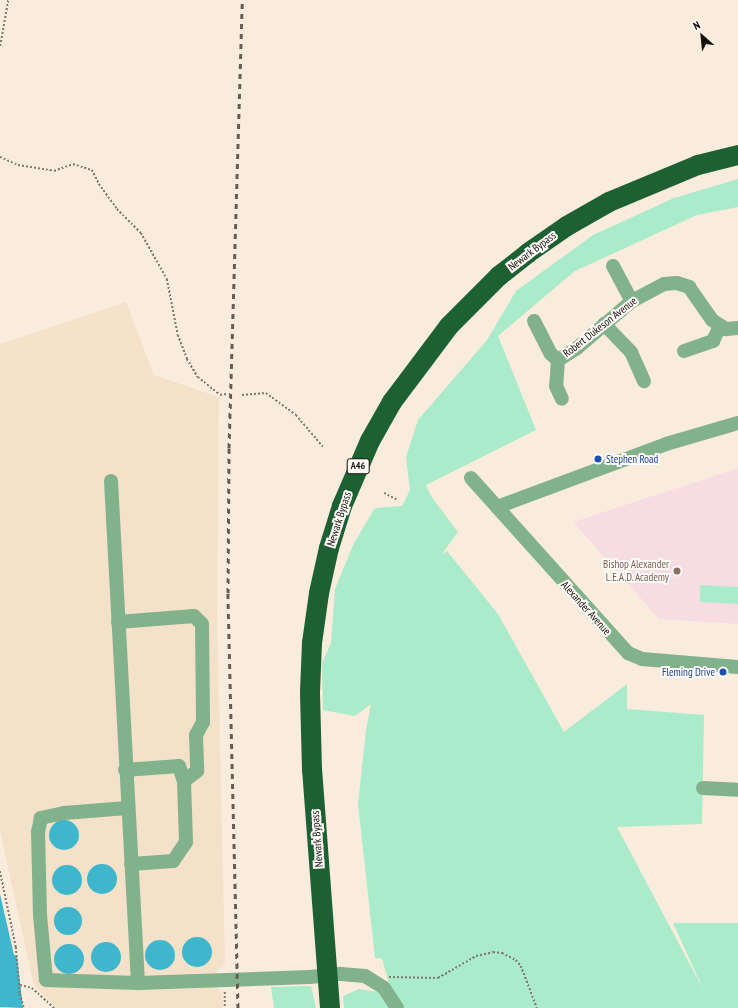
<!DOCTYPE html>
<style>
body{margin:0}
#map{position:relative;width:738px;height:1008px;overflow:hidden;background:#faecdc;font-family:"PT Sans Narrow",sans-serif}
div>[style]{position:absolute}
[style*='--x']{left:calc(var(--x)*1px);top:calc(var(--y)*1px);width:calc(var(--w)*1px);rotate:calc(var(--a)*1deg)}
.built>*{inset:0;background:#f3e1ca}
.education>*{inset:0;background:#f7dde3}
.green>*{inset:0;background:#aaebcb}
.water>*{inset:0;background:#3eb6cc}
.round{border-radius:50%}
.path>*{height:1.5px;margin-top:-0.75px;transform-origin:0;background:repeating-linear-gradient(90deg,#80786d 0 2px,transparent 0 4px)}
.minor>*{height:14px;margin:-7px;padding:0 7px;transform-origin:7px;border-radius:7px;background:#82b28c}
.highway>*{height:20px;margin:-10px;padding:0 10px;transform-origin:10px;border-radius:10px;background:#1d6133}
.rail>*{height:3px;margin-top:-1.5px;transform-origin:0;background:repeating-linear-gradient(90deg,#655d54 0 5px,transparent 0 10px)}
.dots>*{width:11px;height:11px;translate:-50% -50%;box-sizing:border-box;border:2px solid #fefbf8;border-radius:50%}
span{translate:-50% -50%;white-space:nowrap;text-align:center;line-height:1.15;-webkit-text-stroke:4px #fefbf8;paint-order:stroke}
.shield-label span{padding:1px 3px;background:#fefbf8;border:1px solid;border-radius:3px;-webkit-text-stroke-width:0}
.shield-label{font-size:10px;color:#14100a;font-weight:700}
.street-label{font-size:11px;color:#14100a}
.transit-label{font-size:11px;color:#164399}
.left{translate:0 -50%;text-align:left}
.right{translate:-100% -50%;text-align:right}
.education-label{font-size:11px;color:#785e54}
.north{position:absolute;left:682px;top:16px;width:40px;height:40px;-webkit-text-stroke:3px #fefbf8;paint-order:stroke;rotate:333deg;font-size:11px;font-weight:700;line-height:16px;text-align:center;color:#14100a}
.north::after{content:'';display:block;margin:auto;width:14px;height:18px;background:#14100a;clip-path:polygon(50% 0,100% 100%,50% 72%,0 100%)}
</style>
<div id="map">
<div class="built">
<i style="clip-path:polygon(126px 302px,154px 375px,219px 397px,217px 616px,225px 962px,214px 976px,214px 985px,222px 993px,223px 1008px,57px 1008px,34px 986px,0 831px,0 344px)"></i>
</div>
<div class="education">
<i style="clip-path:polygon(738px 468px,738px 624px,659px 619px,573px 522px)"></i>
</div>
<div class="green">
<i style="clip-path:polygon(738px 179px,738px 207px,697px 215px,575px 271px,498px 336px,536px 430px,426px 485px,431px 496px,458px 532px,441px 555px,447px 551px,498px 614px,564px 732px,627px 684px,627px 709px,704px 715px,702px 824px,617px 827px,704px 991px,673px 923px,738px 923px,738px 1008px,403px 1008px,391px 990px,382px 959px,375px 958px,358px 804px,366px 730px,371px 704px,355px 716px,323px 710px,322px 663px,331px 643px,335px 589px,354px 543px,375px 508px,402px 506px,410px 490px,406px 457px,418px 420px,487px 340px,516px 291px,593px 235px,674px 198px)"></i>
<i style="clip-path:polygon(700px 585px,738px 587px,738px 604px,700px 602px)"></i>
<i style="clip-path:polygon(311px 986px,316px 1008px,274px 1008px,271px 987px)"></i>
<i style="clip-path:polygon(359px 989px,384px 993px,394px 1008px,344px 1008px,343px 996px)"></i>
</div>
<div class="water">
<i class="round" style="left:49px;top:820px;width:30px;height:30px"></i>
<i class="round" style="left:87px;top:864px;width:30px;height:30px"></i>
<i class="round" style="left:52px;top:865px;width:30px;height:30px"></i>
<i style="clip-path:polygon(0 894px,14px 955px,17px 956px,23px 1008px,0 1007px)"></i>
<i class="round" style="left:54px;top:907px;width:28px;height:28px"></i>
<i class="round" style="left:182px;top:937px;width:30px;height:30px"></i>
<i class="round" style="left:145px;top:940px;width:30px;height:30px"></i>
<i class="round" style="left:91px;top:942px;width:30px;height:30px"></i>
<i class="round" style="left:54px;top:944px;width:30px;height:30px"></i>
</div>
<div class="path">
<i style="--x:0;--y:46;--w:47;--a:-80.1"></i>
<i style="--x:0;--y:157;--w:20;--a:24"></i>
<i style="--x:18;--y:165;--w:36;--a:9"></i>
<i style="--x:54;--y:171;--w:20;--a:-20"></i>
<i style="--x:73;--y:164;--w:20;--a:18"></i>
<i style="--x:92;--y:170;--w:16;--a:63"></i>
<i style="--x:99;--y:184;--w:31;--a:54"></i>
<i style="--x:117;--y:209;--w:34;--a:45"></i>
<i style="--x:141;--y:233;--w:53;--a:60.5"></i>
<i style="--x:167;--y:279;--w:57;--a:78.9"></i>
<i style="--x:178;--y:335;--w:26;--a:69"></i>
<i style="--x:187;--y:359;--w:21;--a:59"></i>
<i style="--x:198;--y:377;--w:28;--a:39"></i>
<i style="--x:220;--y:395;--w:6;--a:-9"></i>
<i style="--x:242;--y:395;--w:24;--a:-5"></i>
<i style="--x:266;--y:393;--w:37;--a:36"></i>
<i style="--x:296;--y:415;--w:43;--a:49.7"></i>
<i style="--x:384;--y:493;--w:16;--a:27"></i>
<i style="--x:0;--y:871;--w:78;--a:78.1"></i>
<i style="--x:16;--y:947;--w:47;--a:85.1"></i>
<i style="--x:20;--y:994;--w:15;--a:74"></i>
<i style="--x:389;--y:977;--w:49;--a:1.2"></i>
<i style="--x:438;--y:978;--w:44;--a:-30.1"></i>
<i style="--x:476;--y:956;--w:17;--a:-13"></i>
<i style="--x:493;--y:952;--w:9;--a:6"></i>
<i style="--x:502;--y:953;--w:16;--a:27"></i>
<i style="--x:516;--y:960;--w:8;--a:50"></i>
<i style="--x:521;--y:966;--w:45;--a:69.1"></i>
<i style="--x:20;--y:985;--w:12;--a:14"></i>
<i style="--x:32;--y:988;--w:30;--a:42"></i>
<i style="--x:225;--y:992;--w:16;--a:90"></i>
</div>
<div class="minor">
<i style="--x:613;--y:266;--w:40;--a:62"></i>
<i style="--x:534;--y:321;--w:37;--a:63"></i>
<i style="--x:551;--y:354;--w:9;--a:41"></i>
<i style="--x:604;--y:324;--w:39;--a:46"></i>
<i style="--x:631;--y:352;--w:32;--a:66"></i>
<i style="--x:684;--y:351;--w:31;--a:-19"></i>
<i style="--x:713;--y:341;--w:17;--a:-65"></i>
<i style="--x:558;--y:360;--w:22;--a:-32"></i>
<i style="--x:577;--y:348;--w:72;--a:-40.5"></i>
<i style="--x:632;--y:301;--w:36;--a:-28"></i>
<i style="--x:664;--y:284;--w:13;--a:-4"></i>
<i style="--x:677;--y:283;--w:13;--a:18"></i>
<i style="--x:689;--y:287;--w:40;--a:55.1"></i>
<i style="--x:712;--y:320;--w:17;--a:33"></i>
<i style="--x:726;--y:329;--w:12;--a:-5"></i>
<i style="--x:558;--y:360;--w:26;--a:94"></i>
<i style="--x:556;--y:386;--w:14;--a:65"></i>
<i style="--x:471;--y:478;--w:235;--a:48.1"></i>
<i style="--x:628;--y:653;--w:15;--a:23"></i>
<i style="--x:642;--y:659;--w:96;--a:4.8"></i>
<i style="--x:111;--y:481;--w:503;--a:86.92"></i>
<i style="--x:497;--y:507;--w:180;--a:-20.4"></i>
<i style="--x:666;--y:444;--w:75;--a:-16.3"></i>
<i style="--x:118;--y:622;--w:76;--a:-4.5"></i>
<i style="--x:194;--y:616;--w:11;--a:45"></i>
<i style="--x:202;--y:624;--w:98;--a:89.4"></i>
<i style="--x:203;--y:722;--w:15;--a:118"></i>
<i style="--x:196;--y:735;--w:36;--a:88"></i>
<i style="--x:197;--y:771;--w:16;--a:142"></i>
<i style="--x:184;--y:781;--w:61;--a:88.1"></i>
<i style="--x:186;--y:842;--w:23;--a:124"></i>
<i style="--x:173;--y:861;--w:42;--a:175.9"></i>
<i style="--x:125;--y:770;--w:54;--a:-4.2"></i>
<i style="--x:179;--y:766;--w:16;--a:72"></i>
<i style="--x:703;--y:788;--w:35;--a:3"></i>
<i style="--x:127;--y:808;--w:63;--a:175.5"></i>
<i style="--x:64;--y:813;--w:24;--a:168"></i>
<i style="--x:41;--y:818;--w:14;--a:102"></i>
<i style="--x:38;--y:832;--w:83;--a:88.6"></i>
<i style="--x:40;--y:915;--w:65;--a:84.7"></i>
<i style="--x:46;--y:980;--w:92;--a:1.9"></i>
<i style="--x:138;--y:983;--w:172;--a:-2"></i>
<i style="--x:310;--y:977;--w:31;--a:-6"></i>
<i style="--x:341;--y:974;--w:24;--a:5"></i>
<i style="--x:365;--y:976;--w:22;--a:32"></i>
<i style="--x:384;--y:988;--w:24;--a:57"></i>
</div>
<div class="highway">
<i style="--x:330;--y:1008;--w:239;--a:-94.3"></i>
<i style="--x:312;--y:770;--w:78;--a:-91.5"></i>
<i style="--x:310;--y:692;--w:49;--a:-87.7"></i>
<i style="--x:312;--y:643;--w:50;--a:-82"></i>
<i style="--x:319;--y:593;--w:46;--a:-77.5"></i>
<i style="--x:329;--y:548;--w:44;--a:-72.8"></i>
<i style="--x:342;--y:506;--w:71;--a:-66.7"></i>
<i style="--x:370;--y:441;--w:45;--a:-60.6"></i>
<i style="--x:392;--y:402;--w:95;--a:-53.1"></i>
<i style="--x:449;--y:326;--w:71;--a:-45"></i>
<i style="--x:499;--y:276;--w:37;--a:-38"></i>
<i style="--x:528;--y:253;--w:47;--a:-34.7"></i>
<i style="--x:567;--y:226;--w:48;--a:-29.7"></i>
<i style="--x:609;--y:202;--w:96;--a:-22.6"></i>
<i style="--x:698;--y:165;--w:41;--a:-14"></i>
</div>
<div class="rail">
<i style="--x:238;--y:1008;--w:415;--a:-91.4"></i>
<i style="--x:228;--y:593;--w:145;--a:-89.6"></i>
<i style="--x:229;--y:448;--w:448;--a:-88.3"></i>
</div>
<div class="dots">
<i style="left:598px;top:459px;background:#1a4fb4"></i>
<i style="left:677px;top:571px;background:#8d6e63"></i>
<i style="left:723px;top:672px;background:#1a4fb4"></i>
</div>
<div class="shield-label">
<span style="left:358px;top:466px">A46</span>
</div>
<div class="street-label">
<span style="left:532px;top:251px;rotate:-37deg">Newark Bypass</span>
<span style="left:600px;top:327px;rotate:-38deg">Robert Dukeson Avenue</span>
<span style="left:339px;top:519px;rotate:-72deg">Newark Bypass</span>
<span style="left:586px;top:608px;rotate:48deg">Alexander Avenue</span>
<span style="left:317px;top:839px;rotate:-94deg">Newark Bypass</span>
</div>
<div class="transit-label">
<span class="left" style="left:606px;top:459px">Stephen Road</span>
<span class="right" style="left:715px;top:672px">Fleming Drive</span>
</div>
<div class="education-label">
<span class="right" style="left:669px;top:571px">Bishop Alexander<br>L.E.A.D. Academy</span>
</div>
<div class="north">N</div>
</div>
